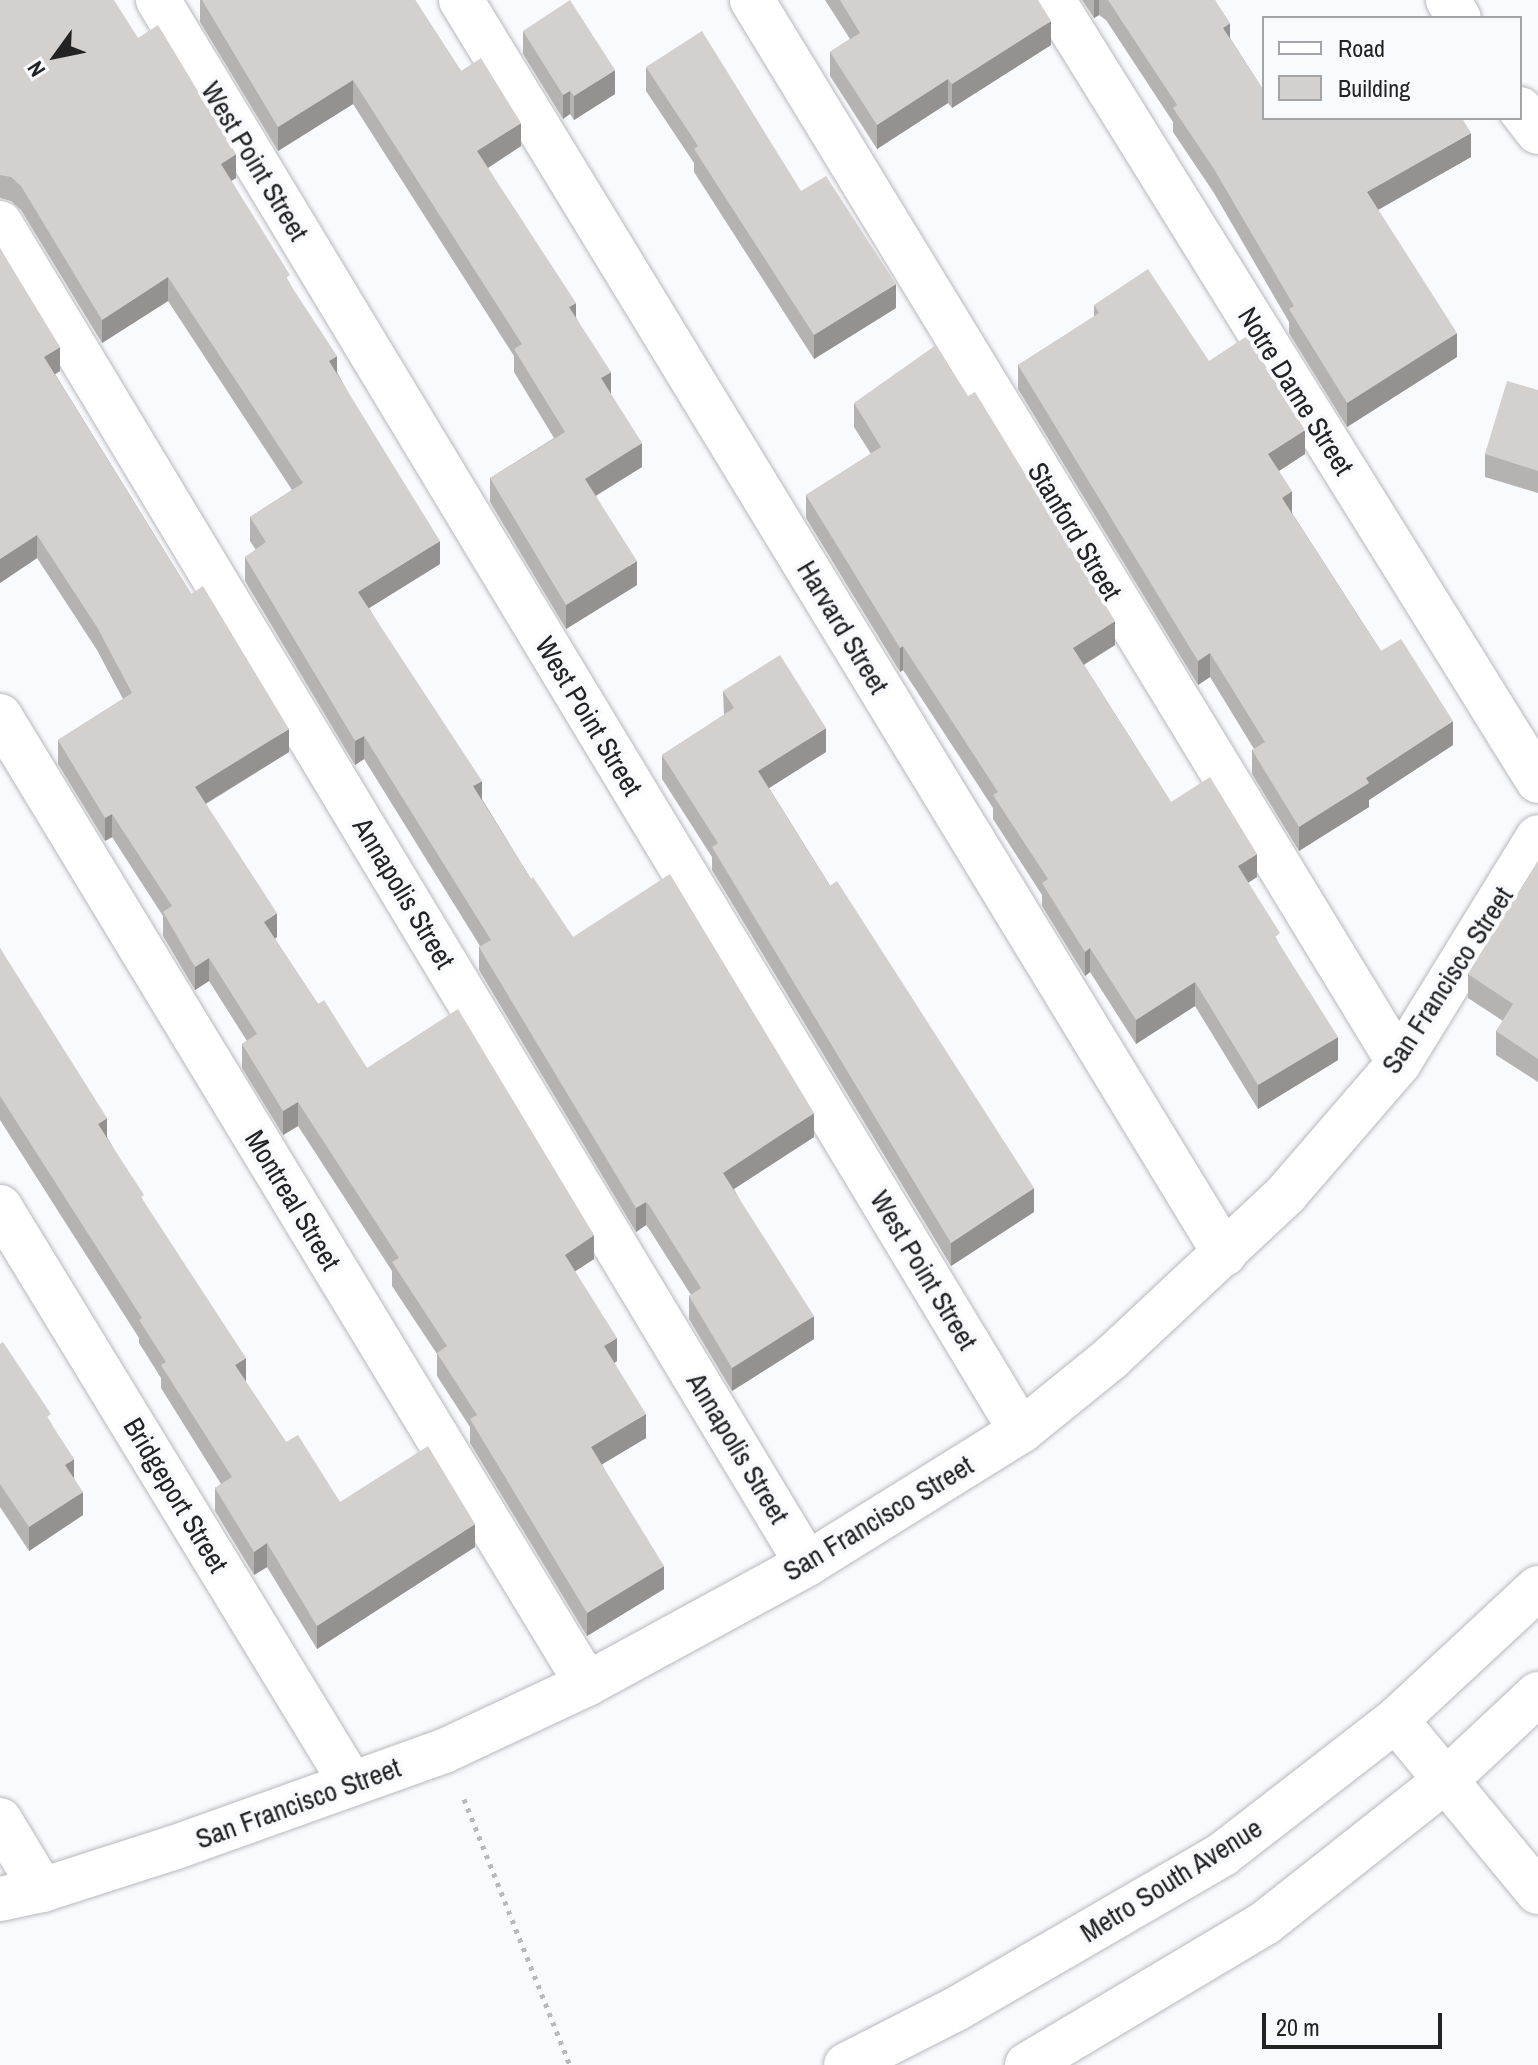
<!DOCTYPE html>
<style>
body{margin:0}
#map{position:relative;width:1538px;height:2065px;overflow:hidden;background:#f9fafd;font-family:"Archivo Narrow",sans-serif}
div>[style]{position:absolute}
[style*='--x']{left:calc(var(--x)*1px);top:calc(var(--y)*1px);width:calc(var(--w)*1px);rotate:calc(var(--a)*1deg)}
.path>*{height:5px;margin-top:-2.5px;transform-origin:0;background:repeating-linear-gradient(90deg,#b8b9bb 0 4px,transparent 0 10px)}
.roads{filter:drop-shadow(0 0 2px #b8b9bc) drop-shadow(0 0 2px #b8b9bc)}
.minor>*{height:44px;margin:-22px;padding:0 22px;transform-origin:22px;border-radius:22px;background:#fff}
.wall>*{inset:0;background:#b5b3b1}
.shaded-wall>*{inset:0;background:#949290}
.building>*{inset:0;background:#d3d0ce}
span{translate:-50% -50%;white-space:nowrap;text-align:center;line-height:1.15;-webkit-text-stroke:8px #f9fafd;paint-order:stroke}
.street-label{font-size:28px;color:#232324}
.legend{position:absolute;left:1262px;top:16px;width:260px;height:104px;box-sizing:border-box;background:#f9fafd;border:2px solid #a3a4a6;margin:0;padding:10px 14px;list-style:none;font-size:24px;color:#232324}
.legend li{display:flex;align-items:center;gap:16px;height:40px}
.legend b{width:40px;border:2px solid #a3a4a6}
.north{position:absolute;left:16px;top:16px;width:80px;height:80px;-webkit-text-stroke:6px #f9fafd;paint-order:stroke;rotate:237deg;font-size:22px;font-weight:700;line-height:32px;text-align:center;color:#232324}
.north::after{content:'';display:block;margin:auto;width:28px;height:36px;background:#232324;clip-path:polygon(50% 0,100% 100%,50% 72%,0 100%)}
.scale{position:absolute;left:1262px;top:2013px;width:180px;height:36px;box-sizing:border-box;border:4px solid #232324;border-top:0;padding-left:10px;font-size:24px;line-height:28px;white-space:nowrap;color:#232324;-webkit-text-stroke:6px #f9fafd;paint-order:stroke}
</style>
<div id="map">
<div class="path">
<i style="--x:464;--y:1799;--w:286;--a:68.3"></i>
</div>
<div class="roads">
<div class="minor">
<i style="--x:158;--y:0;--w:1671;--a:58.91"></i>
<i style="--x:461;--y:0;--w:1468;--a:58.65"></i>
<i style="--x:752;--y:0;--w:1244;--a:58.67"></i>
<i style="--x:1053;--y:0;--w:919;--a:58.16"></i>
<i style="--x:1448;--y:0;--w:21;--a:59"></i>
<i style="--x:1520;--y:109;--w:29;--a:52"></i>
<i style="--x:0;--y:223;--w:1565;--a:58.96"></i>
<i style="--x:0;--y:716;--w:1132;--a:58.77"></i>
<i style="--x:0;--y:1207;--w:675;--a:58.64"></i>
<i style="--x:1396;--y:1720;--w:223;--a:50.5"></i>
<i style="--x:0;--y:1820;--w:82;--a:59"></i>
<i style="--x:0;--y:1899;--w:43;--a:-12.1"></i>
<i style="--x:42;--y:1890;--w:138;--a:-17.8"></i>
<i style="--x:173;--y:1848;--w:288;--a:-19.7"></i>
<i style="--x:444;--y:1751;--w:158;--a:-25.1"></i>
<i style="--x:587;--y:1684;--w:251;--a:-28.6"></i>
<i style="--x:807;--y:1564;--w:252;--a:-31.9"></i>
<i style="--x:1021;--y:1431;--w:116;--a:-39"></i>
<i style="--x:1111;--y:1358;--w:240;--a:-43.1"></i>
<i style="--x:1286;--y:1194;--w:173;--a:-49.2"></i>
<i style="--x:1399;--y:1063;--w:265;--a:-58.4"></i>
<i style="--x:846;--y:2065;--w:123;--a:-27"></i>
<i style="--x:956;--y:2009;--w:309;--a:-30.1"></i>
<i style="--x:1223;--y:1854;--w:219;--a:-37.8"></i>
<i style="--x:1396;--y:1720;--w:194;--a:-42.9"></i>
<i style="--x:1027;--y:2065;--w:277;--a:-30.8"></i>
<i style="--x:1265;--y:1923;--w:231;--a:-38.3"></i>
<i style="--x:1446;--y:1780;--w:126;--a:-43.1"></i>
</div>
</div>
<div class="wall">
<i style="clip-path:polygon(0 0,138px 38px,236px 178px,231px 181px,290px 284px,440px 564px,369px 608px,482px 799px,531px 879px,573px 937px,814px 1137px,734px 1189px,814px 1339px,732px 1391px,689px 1319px,689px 1296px,691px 1295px,649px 1229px,646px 1225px,636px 1232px,479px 970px,479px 947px,480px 946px,364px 759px,355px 765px,245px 581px,245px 557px,256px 550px,250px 541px,250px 517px,292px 490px,168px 301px,102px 343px,21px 210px,11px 201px,0 198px)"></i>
<i style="clip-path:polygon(200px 0,415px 0,461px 71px,521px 146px,488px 168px,576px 317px,611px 394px,642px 467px,596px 496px,637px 585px,566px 629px,490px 502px,490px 478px,554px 438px,514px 372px,514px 356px,353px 104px,278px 151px,200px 22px)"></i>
<i style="clip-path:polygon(825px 0,1038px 0,1051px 45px,952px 108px,948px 103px,877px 149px,830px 76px,830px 52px,850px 39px)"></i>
<i style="clip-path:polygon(1082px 0,1215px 0,1230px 38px,1282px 119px,1471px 157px,1378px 210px,1457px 357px,1347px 427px,1289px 333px,1289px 322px,1214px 193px,1173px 132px,1173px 122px,1106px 20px,1099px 15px,1094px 18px)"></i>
<i style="clip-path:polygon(523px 31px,615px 94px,574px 120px,570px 114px,563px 119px,523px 54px)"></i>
<i style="clip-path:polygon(646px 67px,801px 191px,896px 308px,814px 359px,694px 172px,694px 163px,646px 91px)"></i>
<i style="clip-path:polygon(0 248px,60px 371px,55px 374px,289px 752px,206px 804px,277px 937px,275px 939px,318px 1004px,367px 1068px,594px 1259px,575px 1271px,617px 1361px,614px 1363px,646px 1438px,602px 1464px,664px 1589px,587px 1636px,470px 1443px,470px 1427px,437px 1376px,437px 1354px,392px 1286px,392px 1271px,298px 1126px,283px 1135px,242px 1068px,242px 1044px,247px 1041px,209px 981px,195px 990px,163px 936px,163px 916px,112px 837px,105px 841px,58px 764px,58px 740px,123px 699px,97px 650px,37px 558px,0 583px)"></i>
<i style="clip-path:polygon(1094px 305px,1209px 361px,1305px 454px,1279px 471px,1292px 513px,1381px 651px,1453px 745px,1369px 800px,1369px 807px,1299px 851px,1252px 774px,1252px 750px,1254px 749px,1210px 677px,1198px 685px,1018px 389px,1018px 365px,1094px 317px)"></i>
<i style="clip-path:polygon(1538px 390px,1538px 506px,1538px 493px,1485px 477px,1485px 454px)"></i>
<i style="clip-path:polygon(854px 403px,1115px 645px,1084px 665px,1171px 802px,1257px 877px,1248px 883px,1338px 1060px,1258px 1109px,1195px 1006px,1136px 1044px,1090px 972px,1085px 976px,1042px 906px,1042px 895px,993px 819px,993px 808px,903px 670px,900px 672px,806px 518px,806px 495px,871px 454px,854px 427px)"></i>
<i style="clip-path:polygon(723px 691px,826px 752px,769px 788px,1034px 1212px,951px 1266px,712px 870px,712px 857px,662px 779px,662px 755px,724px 715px)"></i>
<i style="clip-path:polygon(1538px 861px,1538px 1082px,1496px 1055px,1496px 1031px,1503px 1021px,1468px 998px,1468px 974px)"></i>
<i style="clip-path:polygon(0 948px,246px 1382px,286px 1442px,340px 1502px,475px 1547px,317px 1649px,267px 1567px,254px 1575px,215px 1511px,215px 1488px,221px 1484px,161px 1388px,161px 1378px,139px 1343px,139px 1338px,0 1120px)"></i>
<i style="clip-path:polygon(0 1344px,51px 1423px,74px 1478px,83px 1515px,29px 1551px,0 1507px)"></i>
</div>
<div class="shaded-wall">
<i style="clip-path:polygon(1094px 0,1099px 0,1099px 15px,1094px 18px)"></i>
<i style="clip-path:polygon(1051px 21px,1051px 45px,952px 108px,952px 84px)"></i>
<i style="clip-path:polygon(1230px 23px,1230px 47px,1223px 28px)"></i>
<i style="clip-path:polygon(615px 70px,615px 94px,574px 120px,574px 96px)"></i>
<i style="clip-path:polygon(948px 79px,948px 103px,877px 149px,877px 125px)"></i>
<i style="clip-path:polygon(353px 80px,353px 104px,278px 151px,278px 127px)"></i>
<i style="clip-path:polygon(570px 91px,570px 114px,563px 119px,563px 95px)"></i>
<i style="clip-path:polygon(521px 123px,521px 146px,477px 175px,477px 151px)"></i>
<i style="clip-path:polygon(1471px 133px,1471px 157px,1367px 216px,1367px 192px)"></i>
<i style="clip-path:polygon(236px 154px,236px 178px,221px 187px,221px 164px)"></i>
<i style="clip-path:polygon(168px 277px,168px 301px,102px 343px,102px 320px)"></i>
<i style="clip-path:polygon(896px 284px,896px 308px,814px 359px,814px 335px)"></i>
<i style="clip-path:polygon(576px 303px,576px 327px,569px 307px)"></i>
<i style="clip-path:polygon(1457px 333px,1457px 357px,1347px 427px,1347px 403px)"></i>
<i style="clip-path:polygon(60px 347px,60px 371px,44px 381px,44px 357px)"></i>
<i style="clip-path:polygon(337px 356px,337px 380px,329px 361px)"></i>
<i style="clip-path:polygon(611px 372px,611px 395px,601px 378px)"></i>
<i style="clip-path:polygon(1305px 430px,1305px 454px,1268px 478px,1268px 454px)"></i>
<i style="clip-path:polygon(642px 443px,642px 467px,585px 502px,585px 479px)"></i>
<i style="clip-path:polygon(1292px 491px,1292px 515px,1282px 498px)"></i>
<i style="clip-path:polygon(37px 535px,37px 558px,0 583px,0 559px)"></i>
<i style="clip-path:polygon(440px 541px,440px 564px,358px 615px,358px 592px)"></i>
<i style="clip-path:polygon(637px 561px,637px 585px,566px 629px,566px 605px)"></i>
<i style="clip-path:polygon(1115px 621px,1115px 645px,1073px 671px,1073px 648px)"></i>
<i style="clip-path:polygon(903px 646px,903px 670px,900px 672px,900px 648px)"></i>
<i style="clip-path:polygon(1210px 653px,1210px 677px,1198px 685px,1198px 661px)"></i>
<i style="clip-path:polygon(1453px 721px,1453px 745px,1369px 800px,1369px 807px,1299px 851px,1299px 827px,1366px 778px)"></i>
<i style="clip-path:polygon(826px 728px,826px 752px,758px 795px,758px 771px)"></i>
<i style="clip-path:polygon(289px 729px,289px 752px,195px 810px,195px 787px)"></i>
<i style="clip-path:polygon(364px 736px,364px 759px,355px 765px,355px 741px)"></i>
<i style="clip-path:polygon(482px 781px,482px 804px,473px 786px)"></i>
<i style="clip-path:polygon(112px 814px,112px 837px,105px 841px,105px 818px)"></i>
<i style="clip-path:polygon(1257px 854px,1257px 877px,1238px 889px,1238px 866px)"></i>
<i style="clip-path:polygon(277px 913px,277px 937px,264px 946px,264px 922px)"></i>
<i style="clip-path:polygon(1090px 948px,1090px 972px,1085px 976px,1085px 952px)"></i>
<i style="clip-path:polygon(209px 958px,209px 981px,195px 990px,195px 967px)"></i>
<i style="clip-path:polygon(1195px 982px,1195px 1006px,1136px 1044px,1136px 1020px)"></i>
<i style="clip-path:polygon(1338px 1037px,1338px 1060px,1258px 1109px,1258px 1085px)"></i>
<i style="clip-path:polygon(298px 1102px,298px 1126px,283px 1135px,283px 1111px)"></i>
<i style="clip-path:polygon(814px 1113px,814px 1137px,723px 1196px,723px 1173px)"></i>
<i style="clip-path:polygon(107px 1118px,107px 1142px,98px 1124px)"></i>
<i style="clip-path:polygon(1034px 1188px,1034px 1212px,951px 1266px,951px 1243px)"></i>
<i style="clip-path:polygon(646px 1202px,646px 1225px,636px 1232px,636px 1208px)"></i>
<i style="clip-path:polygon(594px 1235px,594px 1259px,565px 1278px,565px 1255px)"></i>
<i style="clip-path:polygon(814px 1316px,814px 1339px,732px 1391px,732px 1368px)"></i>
<i style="clip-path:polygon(617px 1338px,617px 1361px,604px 1370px,604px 1346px)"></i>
<i style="clip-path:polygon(246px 1358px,246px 1382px,235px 1365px)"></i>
<i style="clip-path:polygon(646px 1414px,646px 1438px,591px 1471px,591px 1447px)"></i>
<i style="clip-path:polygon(74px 1459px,74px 1483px,65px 1465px)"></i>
<i style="clip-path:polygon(83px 1492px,83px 1515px,29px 1551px,29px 1527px)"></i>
<i style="clip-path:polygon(475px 1524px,475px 1547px,317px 1649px,317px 1626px)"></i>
<i style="clip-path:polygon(267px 1543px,267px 1567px,254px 1575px,254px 1552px)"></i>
<i style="clip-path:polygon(664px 1566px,664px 1589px,587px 1636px,587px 1613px)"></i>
</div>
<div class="building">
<i style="clip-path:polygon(0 0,114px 0,138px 38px,158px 25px,236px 154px,221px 164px,290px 275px,286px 278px,337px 356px,329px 361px,440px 541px,358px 592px,482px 781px,473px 786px,531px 879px,533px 877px,573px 937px,670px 874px,814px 1113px,723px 1173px,814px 1316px,732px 1368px,689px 1296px,701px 1288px,649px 1205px,646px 1202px,636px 1208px,479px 947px,491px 940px,364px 736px,355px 741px,245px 557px,266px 542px,250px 517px,303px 483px,168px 277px,102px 320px,21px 186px,11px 177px,0 175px)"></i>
<i style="clip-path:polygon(202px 0,415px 0,461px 71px,481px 58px,521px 123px,477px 151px,576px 303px,569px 307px,611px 372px,601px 378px,642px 443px,585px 479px,637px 561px,566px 605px,490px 478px,565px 432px,514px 349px,522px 344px,353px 80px,278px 127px)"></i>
<i style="clip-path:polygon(570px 0,615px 70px,574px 96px,570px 91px,563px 95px,523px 31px)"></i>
<i style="clip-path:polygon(840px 0,1038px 0,1051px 21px,952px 84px,948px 79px,877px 125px,830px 52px,860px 33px)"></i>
<i style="clip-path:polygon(1108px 0,1215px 0,1230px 23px,1223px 28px,1264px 91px,1264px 118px,1281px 118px,1282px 119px,1284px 118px,1462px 118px,1471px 133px,1367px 192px,1457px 333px,1347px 403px,1289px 309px,1294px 306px,1214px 169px,1173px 108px,1177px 105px)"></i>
<i style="clip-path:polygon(702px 31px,801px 191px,826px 176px,896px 284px,814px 335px,694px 149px,698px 146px,646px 67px)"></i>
<i style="clip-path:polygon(0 248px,60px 347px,44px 357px,191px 594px,203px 586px,289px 729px,195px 787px,277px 913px,264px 922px,318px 1004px,324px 1000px,367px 1068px,458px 1009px,594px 1235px,565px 1255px,617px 1338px,604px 1346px,646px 1414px,591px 1447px,664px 1566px,587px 1613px,470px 1419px,477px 1415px,437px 1353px,447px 1346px,392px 1262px,399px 1258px,298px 1102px,283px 1111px,242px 1044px,257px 1034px,209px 958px,195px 967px,163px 912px,172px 906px,112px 814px,105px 818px,58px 740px,132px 693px,97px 627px,37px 535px,0 559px)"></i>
<i style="clip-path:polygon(1148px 269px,1209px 361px,1247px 336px,1305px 430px,1268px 454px,1292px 491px,1282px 498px,1381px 651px,1401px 639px,1453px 721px,1366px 778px,1369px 783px,1299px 827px,1252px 750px,1265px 742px,1210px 653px,1198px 661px,1018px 365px,1099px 313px,1094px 305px)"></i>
<i style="clip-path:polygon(936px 345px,968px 396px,975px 392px,1115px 621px,1073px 648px,1171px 802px,1210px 777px,1257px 854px,1238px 866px,1280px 933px,1275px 937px,1338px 1037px,1258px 1085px,1195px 982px,1136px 1020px,1090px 948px,1085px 952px,1042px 883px,1048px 879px,993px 795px,998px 792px,903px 646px,900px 648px,806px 495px,881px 447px,854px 403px)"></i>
<i style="clip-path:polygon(1507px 381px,1538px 390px,1538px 471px,1485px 454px)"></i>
<i style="clip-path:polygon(780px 655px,826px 728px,758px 771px,830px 886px,837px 881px,1034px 1188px,951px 1243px,712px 847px,718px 843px,662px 755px,734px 708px,723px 691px)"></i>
<i style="clip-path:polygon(1538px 861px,1538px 1059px,1496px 1031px,1513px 1004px,1468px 974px)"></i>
<i style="clip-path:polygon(0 948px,107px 1118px,98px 1124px,144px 1195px,141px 1197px,246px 1358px,235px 1365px,286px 1442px,298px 1435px,340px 1502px,428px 1446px,475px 1524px,317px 1626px,267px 1543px,254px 1552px,215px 1488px,232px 1477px,161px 1365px,166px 1362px,139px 1320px,142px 1318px,0 1096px)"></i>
<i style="clip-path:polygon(3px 1342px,51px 1414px,47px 1417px,74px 1459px,65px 1465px,83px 1492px,29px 1527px,0 1484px,0 1344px)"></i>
</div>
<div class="street-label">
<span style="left:255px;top:161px;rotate:59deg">West Point Street</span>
<span style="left:1296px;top:391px;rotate:58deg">Notre Dame Street</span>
<span style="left:1075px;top:531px;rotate:59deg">Stanford Street</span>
<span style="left:843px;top:627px;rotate:59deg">Harvard Street</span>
<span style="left:589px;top:716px;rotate:59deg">West Point Street</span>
<span style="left:404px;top:893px;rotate:59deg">Annapolis Street</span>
<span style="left:1447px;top:980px;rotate:-57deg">San Francisco Street</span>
<span style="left:293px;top:1200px;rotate:59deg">Montreal Street</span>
<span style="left:924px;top:1270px;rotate:59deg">West Point Street</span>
<span style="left:738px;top:1448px;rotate:59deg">Annapolis Street</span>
<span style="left:176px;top:1495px;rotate:59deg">Bridgeport Street</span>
<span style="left:878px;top:1518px;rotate:-31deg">San Francisco Street</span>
<span style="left:298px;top:1803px;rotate:-20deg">San Francisco Street</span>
<span style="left:1171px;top:1880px;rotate:-32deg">Metro South Avenue</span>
</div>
<ul class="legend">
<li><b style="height:10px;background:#fff"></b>Road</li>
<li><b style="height:22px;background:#d3d0ce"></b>Building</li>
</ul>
<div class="north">N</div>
<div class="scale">20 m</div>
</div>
